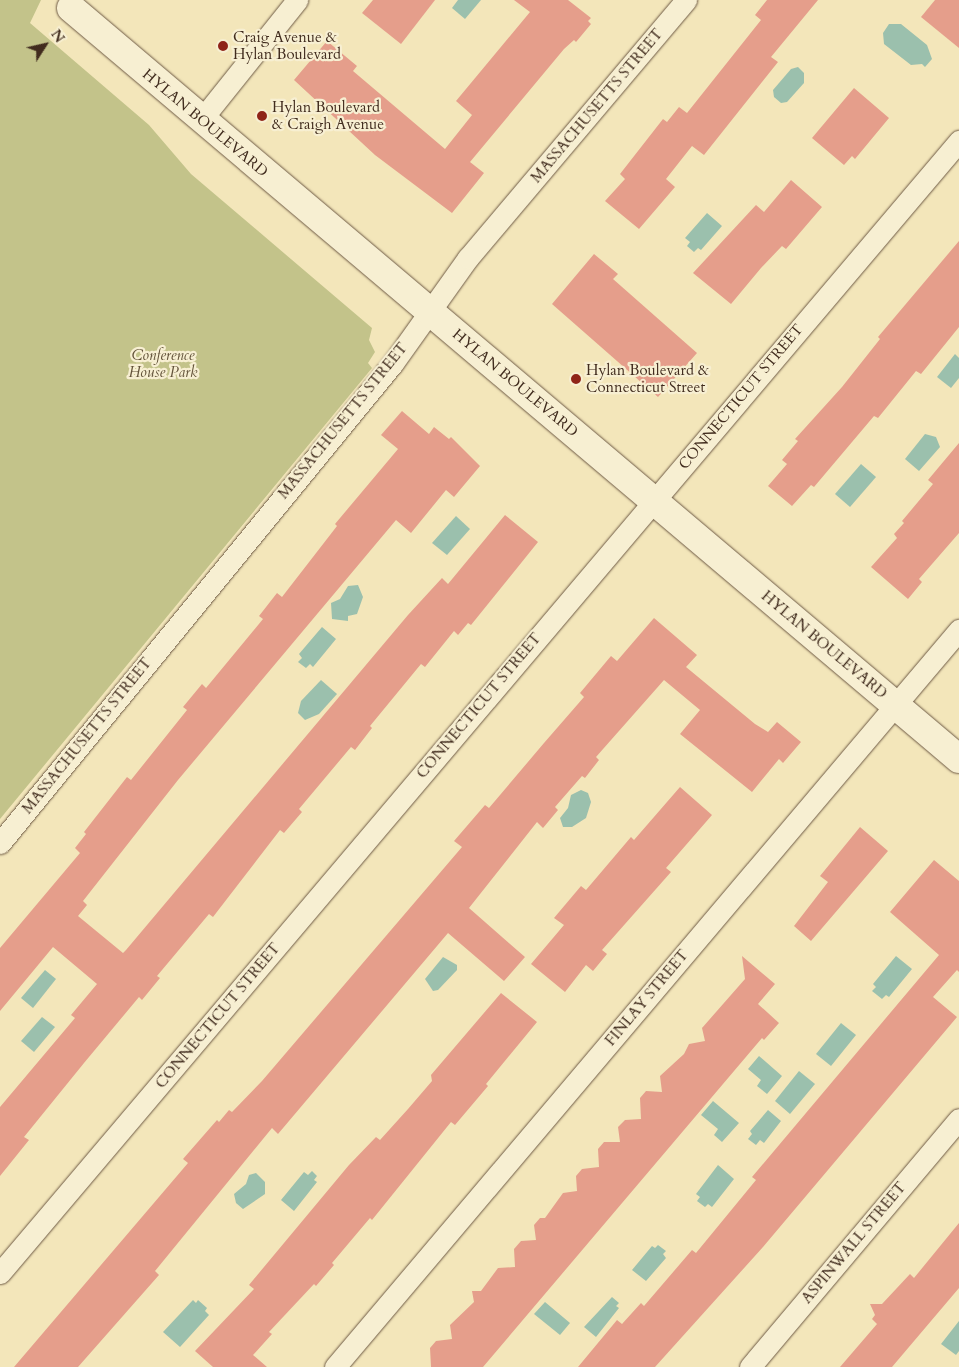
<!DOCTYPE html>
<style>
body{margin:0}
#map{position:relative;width:959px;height:1367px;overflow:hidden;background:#f3e6ba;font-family:Cardo,serif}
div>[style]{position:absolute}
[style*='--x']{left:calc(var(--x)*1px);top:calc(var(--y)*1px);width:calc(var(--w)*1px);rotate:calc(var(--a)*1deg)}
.green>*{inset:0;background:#c3c38a}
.water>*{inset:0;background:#9bc0ad}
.building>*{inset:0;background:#e59e8b}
.roads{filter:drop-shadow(0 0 1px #6e5a45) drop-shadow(0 0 1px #6e5a45)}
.minor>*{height:21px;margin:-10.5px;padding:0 10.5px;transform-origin:10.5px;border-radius:10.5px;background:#f7efd2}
.tertiary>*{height:28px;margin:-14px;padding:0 14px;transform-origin:14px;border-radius:14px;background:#f7efd2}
.dots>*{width:14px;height:14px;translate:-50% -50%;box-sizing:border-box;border:2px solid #f7efd2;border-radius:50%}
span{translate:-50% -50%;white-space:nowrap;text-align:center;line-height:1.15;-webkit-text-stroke:4.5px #f7efd2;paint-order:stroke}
.poi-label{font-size:15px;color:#412c1e}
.left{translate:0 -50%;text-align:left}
.street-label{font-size:15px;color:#412c1e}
.park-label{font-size:15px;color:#625239;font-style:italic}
.north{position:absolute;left:20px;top:20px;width:50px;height:50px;-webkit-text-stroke:4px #f7efd2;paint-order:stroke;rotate:55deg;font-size:14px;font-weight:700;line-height:20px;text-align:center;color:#412c1e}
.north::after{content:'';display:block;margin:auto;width:18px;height:22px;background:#412c1e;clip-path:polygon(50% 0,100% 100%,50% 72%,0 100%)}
</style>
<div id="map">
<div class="green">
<i style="clip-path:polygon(0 0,41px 0,30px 23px,149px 125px,191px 174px,372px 328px,369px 340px,375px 352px,368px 363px,372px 368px,0 819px)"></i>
</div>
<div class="water">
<i style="clip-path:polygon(458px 0,481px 0,465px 19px,452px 8px)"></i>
<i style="clip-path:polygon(889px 24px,901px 24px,927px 45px,932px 59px,925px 67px,922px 64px,911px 65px,884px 44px,883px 33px)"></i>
<i style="clip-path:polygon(798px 67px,804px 73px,804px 83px,787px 102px,781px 103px,774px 97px,773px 90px,791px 69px)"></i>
<i style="clip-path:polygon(707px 213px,722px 226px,701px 250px,698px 248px,694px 252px,687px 246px,690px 242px,685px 238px)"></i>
<i style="clip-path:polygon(955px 354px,959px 358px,959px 378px,951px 388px,937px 377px)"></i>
<i style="clip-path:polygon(925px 434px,936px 437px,940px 447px,919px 471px,905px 459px)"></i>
<i style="clip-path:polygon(861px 464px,876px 477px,850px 507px,835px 494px)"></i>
<i style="clip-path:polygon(456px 516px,470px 529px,447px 555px,432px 543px)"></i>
<i style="clip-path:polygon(358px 585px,363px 597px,357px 614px,348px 616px,348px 621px,332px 619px,331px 603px,340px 599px,348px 586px)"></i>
<i style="clip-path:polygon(322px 627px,336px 639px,313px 667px,310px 664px,306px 668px,298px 662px,302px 658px,299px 654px)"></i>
<i style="clip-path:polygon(321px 680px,337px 694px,319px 714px,305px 720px,298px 713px,301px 701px)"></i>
<i style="clip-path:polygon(581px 790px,588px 793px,591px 802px,586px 818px,572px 827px,563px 827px,560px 818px,568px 808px,571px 795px)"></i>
<i style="clip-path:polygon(896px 956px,912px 969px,889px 997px,886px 995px,882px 999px,872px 991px,876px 987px,873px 984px)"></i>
<i style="clip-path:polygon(443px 957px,457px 965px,457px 970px,438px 990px,433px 991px,425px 979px)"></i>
<i style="clip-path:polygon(45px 970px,56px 979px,33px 1008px,21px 998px)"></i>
<i style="clip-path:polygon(42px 1017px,55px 1027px,34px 1052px,21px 1041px)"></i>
<i style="clip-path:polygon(841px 1023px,856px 1035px,831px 1066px,816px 1054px)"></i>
<i style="clip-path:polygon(759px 1056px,782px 1076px,767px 1094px,757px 1086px,761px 1080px,748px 1069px)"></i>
<i style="clip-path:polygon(799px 1071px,815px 1084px,790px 1114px,775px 1101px)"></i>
<i style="clip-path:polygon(713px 1101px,739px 1123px,722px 1142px,714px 1135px,718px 1129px,701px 1115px)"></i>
<i style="clip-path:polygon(768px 1110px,781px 1121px,764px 1143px,760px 1140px,756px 1145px,748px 1139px,752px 1134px,750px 1131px)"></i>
<i style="clip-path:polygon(718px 1165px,734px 1179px,712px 1207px,708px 1204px,705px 1207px,697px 1201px,700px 1197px,696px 1194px)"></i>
<i style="clip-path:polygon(312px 1171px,317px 1176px,314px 1180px,317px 1182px,294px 1211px,281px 1200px,304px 1172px,308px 1175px)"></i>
<i style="clip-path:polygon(256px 1173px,265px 1182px,265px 1194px,243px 1209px,236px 1203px,234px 1194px,246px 1184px,249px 1175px)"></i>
<i style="clip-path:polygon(658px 1245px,666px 1251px,663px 1254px,666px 1258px,646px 1281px,632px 1270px,652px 1246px,655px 1248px)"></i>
<i style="clip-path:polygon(612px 1297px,619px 1303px,616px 1306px,619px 1308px,596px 1337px,584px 1327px)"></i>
<i style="clip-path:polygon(193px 1300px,196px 1303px,198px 1300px,207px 1308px,205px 1311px,209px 1315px,180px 1347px,163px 1332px)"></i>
<i style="clip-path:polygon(545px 1302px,570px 1323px,560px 1335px,534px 1314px)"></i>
<i style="clip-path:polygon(959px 1321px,959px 1351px,956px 1355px,941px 1344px)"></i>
</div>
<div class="building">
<i style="clip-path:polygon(373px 0,435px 0,401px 44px,362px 13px)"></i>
<i style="clip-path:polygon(514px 0,568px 0,591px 18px,588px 21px,591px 24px,576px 42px,574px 40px,564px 49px,470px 162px,484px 173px,452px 213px,375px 155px,294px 80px,327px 41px,357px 66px,353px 71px,445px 149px,472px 115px,456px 101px,530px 12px)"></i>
<i style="clip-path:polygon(767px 0,818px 0,771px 57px,778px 62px,704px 155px,692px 146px,666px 179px,675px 187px,639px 229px,605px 201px,625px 179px,620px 174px,663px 119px,667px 122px,679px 107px,687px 113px,761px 20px,755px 15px)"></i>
<i style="clip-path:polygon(935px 0,959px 0,959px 48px,921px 17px)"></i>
<i style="clip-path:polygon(854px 88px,889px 118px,855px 159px,852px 156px,844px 165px,812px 138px)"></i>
<i style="clip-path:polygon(791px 180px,822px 207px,786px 249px,782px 246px,761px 268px,731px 304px,693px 273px,756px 205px,764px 212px)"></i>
<i style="clip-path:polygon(959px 241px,959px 327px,921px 374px,916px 371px,878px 418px,874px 416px,814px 487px,811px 485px,792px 506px,768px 486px,787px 464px,782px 460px,798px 441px,795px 439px,842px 387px,880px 339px,878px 337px)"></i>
<i style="clip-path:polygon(594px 254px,618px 274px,613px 279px,697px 353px,658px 397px,552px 304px)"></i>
<i style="clip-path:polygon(402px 411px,429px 434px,434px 427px,449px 439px,451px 437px,480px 466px,454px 497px,446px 490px,411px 533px,396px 520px,178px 780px,83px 901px,87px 905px,78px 916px,123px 953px,126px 950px,408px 615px,442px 578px,448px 584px,505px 515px,538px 542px,471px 625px,468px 623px,458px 635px,454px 631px,425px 667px,421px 664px,370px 726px,372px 728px,355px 750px,351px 747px,299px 809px,302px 812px,284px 833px,280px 830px,213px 917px,209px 914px,157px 976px,160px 978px,142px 1000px,139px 997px,84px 1063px,24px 1137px,29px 1140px,0 1176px,0 1107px,75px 1018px,71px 1015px,97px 984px,53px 947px,0 1011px,0 948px,80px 853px,75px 848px,86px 834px,84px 832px,127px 777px,131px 780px,187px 710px,183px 707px,202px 684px,206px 688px,263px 619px,259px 616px,277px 593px,282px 597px,337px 526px,335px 524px,398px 449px,381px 435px)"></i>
<i style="clip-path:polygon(959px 443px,959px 533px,919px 579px,922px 582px,908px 599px,871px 567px,897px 538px,894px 534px,904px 523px,902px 521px,933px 484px,928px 480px)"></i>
<i style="clip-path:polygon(654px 618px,697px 655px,686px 667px,755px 724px,768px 732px,777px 722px,801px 742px,783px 763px,779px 759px,752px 792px,680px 734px,700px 710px,664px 680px,596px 757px,599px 760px,585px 778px,582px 776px,555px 807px,558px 810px,543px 828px,537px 822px,469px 908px,525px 957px,504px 981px,448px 933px,278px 1134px,272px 1128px,155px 1271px,159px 1275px,78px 1367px,14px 1367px,188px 1163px,183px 1159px,217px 1120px,219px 1122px,229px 1110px,232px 1112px,262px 1081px,462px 847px,454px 841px,485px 805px,489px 808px,544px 743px,584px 697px,580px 693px,611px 656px,617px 661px)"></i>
<i style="clip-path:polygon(680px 787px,712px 815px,666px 868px,671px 872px,602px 950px,607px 954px,593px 971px,586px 965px,565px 992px,531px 964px,564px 925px,554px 918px,581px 886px,586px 890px,631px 837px,634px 840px)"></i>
<i style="clip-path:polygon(860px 827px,888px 851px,811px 941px,794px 926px,828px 882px,820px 876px)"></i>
<i style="clip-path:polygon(934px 860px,959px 881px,959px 972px,957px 970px,933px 997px,957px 1017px,763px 1247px,655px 1367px,578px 1367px,617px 1320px,622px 1324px,641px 1303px,644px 1306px,692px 1250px,696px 1253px,756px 1180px,752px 1177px,939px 955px,890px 912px)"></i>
<i style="clip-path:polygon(742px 956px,775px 984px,758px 1004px,779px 1023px,764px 1040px,762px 1038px,483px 1367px,431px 1367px,430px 1348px,436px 1341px,452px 1339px,450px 1325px,474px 1302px,472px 1291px,481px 1291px,498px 1268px,515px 1267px,514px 1249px,521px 1241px,536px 1240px,534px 1225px,540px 1218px,545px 1218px,563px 1193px,577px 1191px,576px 1176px,582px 1169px,599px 1167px,598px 1149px,604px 1142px,620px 1142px,618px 1127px,625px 1120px,641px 1119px,640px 1098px,646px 1091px,662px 1092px,660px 1076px,684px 1054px,689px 1044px,705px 1041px,702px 1028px,745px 979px)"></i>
<i style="clip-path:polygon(501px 993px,537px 1022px,486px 1084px,488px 1086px,455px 1125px,451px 1122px,372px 1220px,370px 1218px,332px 1263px,334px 1265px,316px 1286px,314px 1284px,269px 1332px,272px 1334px,253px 1355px,267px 1367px,213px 1367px,195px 1351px,254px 1289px,249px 1285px,349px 1165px,376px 1137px,380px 1140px,408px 1109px,432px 1081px,431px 1075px)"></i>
<i style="clip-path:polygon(959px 1223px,959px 1288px,892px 1367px,840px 1367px,877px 1324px,872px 1319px,875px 1315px,870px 1304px,882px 1304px,910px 1274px,914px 1278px)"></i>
</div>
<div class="roads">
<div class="minor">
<i style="--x:201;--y:120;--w:154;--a:-51.3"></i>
<i style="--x:0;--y:843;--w:620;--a:-50.69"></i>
<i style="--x:393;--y:363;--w:129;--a:-54.5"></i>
<i style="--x:468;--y:258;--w:338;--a:-49.8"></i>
<i style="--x:0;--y:1273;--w:1484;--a:-49.73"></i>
<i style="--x:335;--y:1367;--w:966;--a:-49.75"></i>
<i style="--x:750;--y:1367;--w:324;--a:-49.9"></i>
</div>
<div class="tertiary">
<i style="--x:71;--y:8;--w:1163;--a:40.22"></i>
</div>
</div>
<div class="dots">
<i style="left:223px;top:46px;background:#8f2418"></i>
<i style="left:262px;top:116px;background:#8f2418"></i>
<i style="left:576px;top:379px;background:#8f2418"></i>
</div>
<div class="poi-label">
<span class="left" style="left:233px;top:46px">Craig Avenue &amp;<br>Hylan Boulevard</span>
<span class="left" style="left:272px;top:116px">Hylan Boulevard<br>&amp; Craigh Avenue</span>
<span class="left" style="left:586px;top:379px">Hylan Boulevard &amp;<br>Connecticut Street</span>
</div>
<div class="street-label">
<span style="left:597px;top:106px;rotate:-50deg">MASSACHUSETTS STREET</span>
<span style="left:205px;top:123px;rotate:40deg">HYLAN BOULEVARD</span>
<span style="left:515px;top:383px;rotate:40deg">HYLAN BOULEVARD</span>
<span style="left:741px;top:397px;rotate:-50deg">CONNECTICUT STREET</span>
<span style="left:343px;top:421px;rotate:-51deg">MASSACHUSETTS STREET</span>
<span style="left:824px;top:645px;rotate:40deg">HYLAN BOULEVARD</span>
<span style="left:479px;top:706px;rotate:-50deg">CONNECTICUT STREET</span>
<span style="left:87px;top:736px;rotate:-51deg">MASSACHUSETTS STREET</span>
<span style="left:647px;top:998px;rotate:-50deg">FINLAY STREET</span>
<span style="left:218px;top:1016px;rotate:-50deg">CONNECTICUT STREET</span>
<span style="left:854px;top:1243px;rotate:-50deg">ASPINWALL STREET</span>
</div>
<div class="park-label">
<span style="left:163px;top:364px">Conference<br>House Park</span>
</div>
<div class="north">N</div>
</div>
